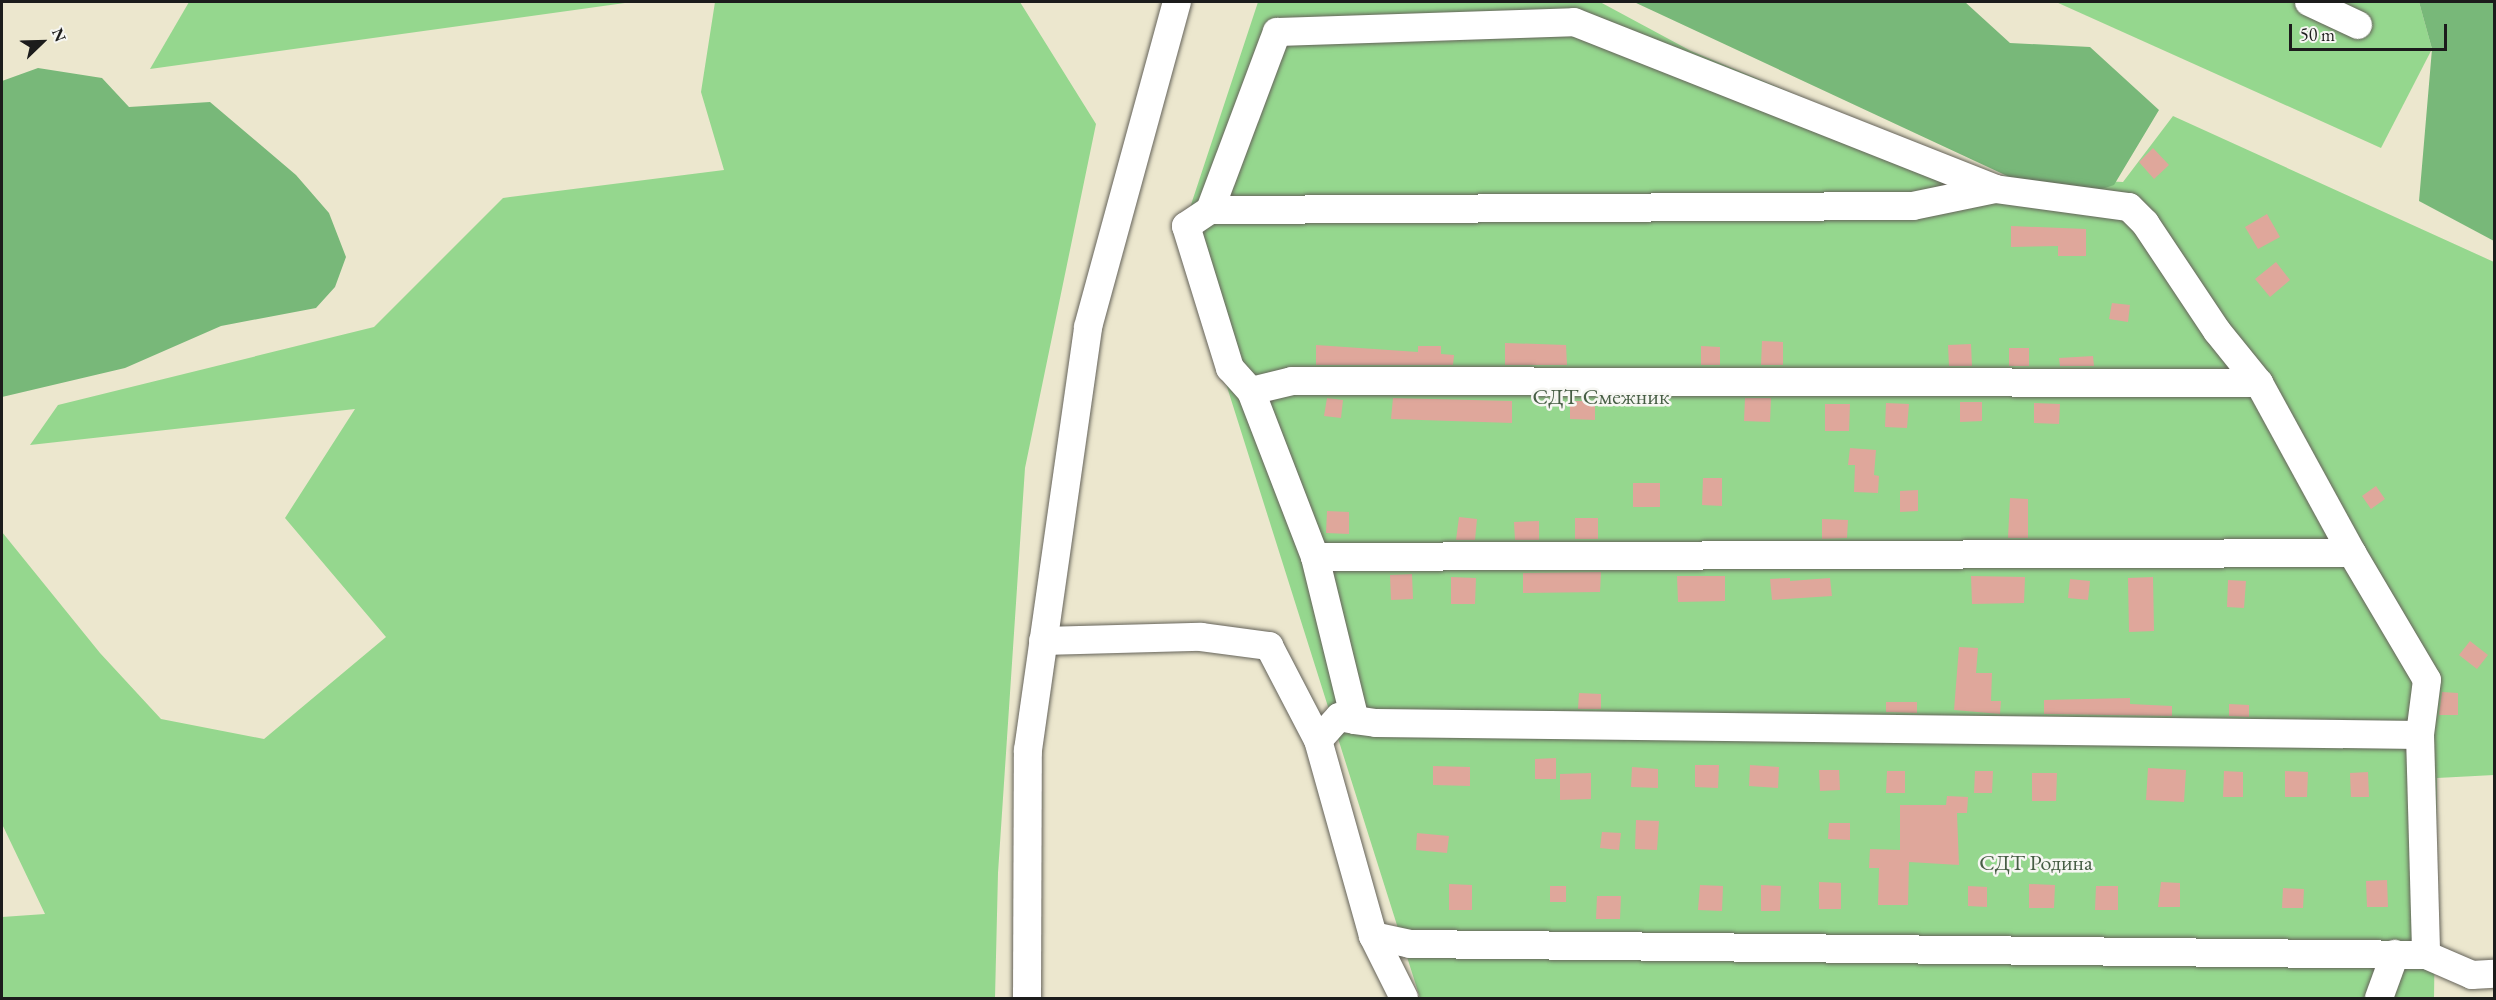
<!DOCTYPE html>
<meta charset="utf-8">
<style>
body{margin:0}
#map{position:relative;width:2496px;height:1000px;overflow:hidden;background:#ece7ce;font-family:"EB Garamond",serif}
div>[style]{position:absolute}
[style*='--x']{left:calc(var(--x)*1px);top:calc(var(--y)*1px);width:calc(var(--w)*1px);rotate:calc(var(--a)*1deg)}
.green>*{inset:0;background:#95d78e}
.forest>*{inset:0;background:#78b879}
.building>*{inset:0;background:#dfa79b}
.roads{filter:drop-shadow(0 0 2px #65635a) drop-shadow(0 0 2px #65635a)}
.minor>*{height:28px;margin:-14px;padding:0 14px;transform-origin:14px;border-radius:14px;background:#fff}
span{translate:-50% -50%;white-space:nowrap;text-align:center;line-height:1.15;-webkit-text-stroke:5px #f6f6f2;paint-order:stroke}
.park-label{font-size:22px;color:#465d44}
.frame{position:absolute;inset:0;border:3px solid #1c1c1c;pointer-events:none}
.north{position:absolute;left:12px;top:12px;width:60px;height:60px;-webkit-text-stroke:4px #f6f6f2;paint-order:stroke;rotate:67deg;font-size:16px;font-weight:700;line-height:24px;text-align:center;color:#1c1c1c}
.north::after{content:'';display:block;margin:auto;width:21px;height:27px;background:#1c1c1c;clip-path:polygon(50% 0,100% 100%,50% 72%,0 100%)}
.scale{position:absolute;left:2289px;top:24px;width:158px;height:27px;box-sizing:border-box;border:3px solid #1c1c1c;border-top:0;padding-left:8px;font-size:18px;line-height:21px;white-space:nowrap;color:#1c1c1c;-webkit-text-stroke:4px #f6f6f2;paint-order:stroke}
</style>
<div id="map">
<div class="green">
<i style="clip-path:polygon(189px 2px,632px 2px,150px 69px)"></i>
<i style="clip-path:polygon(715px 2px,1020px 2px,1096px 124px,1025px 468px,998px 873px,995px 998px,2px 998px,2px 917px,45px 914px,2px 824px,2px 532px,100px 653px,161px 719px,264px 739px,386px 637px,285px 518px,355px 409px,30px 445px,58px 405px,374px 327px,503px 198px,724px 170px,701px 92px)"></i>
<i style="clip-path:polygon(1258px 2px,1600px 2px,1691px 51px,1989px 175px,2123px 182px,2173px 116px,2494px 262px,2494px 775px,2437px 778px,2434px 998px,1420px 998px,1180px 238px)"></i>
<i style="clip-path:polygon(2056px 2px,2419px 2px,2432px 49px,2381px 148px)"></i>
</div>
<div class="forest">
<i style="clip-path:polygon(1634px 2px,1965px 2px,2010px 43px,2090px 47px,2159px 110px,2114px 185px,2063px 202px)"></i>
<i style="clip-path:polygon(2419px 2px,2494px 2px,2494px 241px,2419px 201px,2432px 49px)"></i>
<i style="clip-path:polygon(38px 68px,102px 78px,129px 107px,210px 102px,296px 175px,329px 213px,346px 257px,335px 287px,316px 308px,221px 326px,125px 368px,2px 397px,2px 81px)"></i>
</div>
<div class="building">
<i style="clip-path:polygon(2153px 148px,2169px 165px,2154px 179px,2139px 162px)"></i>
<i style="clip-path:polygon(2267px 214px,2280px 237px,2258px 249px,2245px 227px)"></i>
<i style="clip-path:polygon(2011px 226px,2086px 229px,2086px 256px,2058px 256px,2058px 246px,2011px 247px)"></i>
<i style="clip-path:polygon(2276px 262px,2290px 280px,2270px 297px,2255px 279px)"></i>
<i style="clip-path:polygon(2112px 303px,2130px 305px,2128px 322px,2109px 319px)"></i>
<i style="clip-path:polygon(1762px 341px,1783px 342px,1783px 365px,1761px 365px)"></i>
<i style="clip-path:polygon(1505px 343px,1566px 345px,1567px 365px,1505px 365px)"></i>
<i style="clip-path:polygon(1971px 344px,1972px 366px,1949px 366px,1948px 345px)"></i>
<i style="clip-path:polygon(1316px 345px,1418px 352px,1418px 346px,1441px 346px,1441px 354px,1454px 355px,1453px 365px,1316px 365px)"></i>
<i style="clip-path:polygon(1701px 346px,1720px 347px,1720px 365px,1701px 365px)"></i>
<i style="clip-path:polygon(2009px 348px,2029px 348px,2029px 366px,2009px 366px)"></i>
<i style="clip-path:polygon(2093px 356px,2094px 366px,2060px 366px,2059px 358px)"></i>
<i style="clip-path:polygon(1327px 398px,1343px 400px,1341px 418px,1324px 416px)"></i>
<i style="clip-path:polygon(1393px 398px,1512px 401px,1512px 423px,1391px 419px)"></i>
<i style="clip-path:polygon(1745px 398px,1771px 398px,1770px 422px,1744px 421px)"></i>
<i style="clip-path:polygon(1570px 401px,1595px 401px,1595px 420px,1570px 419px)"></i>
<i style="clip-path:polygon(1960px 402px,1982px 402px,1982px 421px,1960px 422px)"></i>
<i style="clip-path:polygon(1886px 403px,1909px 404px,1907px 428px,1885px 427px)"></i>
<i style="clip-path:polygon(2034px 403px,2060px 404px,2059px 424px,2034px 423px)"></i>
<i style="clip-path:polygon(1825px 404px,1850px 404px,1849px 431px,1825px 431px)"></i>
<i style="clip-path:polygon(1850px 448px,1876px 450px,1874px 475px,1879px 476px,1878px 493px,1854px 492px,1855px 465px,1848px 465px)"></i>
<i style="clip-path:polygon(1703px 478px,1722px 478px,1722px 506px,1702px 505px)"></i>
<i style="clip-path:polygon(1633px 483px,1660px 483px,1660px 507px,1633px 507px)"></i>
<i style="clip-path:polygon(2376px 486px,2385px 499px,2371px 509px,2362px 496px)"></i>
<i style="clip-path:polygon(1918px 490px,1918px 511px,1900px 512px,1900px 491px)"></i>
<i style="clip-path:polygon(2010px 498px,2028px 499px,2028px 538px,2008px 538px)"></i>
<i style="clip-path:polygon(1327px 511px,1349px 512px,1349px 534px,1326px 533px)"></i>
<i style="clip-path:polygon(1459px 517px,1477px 519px,1475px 540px,1456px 540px)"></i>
<i style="clip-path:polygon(1575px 518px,1598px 518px,1598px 539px,1575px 539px)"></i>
<i style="clip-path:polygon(1822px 519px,1848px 520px,1847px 538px,1822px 539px)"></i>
<i style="clip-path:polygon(1539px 521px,1539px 540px,1515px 540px,1514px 522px)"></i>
<i style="clip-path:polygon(1601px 572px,1600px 592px,1523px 593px,1523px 573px)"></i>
<i style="clip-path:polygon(1412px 574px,1413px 599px,1391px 600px,1390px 575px)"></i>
<i style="clip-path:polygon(1677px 576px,1725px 576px,1725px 601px,1678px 602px)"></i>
<i style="clip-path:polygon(1971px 576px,2025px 577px,2024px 603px,1972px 604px)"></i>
<i style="clip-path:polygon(1451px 577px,1476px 578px,1475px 604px,1451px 604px)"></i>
<i style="clip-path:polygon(2153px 577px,2154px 631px,2129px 632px,2128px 578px)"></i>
<i style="clip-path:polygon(1790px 578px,1790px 581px,1830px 578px,1832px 596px,1772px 600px,1770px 579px)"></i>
<i style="clip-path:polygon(2070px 579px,2090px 581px,2088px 600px,2068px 598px)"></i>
<i style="clip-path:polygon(2228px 580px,2246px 581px,2244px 608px,2227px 607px)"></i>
<i style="clip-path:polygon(2470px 641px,2488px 655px,2477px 669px,2459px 655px)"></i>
<i style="clip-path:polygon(1959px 647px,1978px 648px,1976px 673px,1992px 673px,1991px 701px,2001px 701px,2000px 714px,1954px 710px)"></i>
<i style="clip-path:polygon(2442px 692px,2458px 693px,2458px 715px,2439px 715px)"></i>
<i style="clip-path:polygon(1579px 693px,1601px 694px,1601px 709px,1578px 709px)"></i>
<i style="clip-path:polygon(2130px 698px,2130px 704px,2172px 706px,2172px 716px,2044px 714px,2044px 700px)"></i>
<i style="clip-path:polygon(1886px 702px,1917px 702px,1917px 713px,1886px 712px)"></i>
<i style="clip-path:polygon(2229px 704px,2249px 705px,2249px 717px,2229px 716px)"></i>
<i style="clip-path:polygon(1556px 758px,1556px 779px,1535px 779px,1535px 759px)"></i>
<i style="clip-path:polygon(1695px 765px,1719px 765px,1718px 788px,1695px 787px)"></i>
<i style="clip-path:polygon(1750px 765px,1779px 767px,1778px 788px,1749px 786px)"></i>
<i style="clip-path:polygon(1433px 766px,1470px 767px,1470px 786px,1433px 785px)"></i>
<i style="clip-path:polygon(1632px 767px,1658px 769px,1658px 788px,1631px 787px)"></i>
<i style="clip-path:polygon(2148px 768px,2186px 770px,2184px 802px,2146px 800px)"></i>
<i style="clip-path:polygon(1819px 770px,1839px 770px,1840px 790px,1820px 791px)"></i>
<i style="clip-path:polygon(1887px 771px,1905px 771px,1905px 793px,1886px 793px)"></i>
<i style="clip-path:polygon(1975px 771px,1993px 771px,1992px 793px,1974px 793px)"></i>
<i style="clip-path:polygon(2224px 771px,2243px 772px,2243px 797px,2223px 797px)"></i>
<i style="clip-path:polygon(2285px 771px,2308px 772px,2307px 797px,2285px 797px)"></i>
<i style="clip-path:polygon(2368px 772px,2369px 797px,2351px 797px,2350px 773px)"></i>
<i style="clip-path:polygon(1591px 773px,1591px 799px,1560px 800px,1560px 774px)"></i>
<i style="clip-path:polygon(2032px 773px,2057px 773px,2056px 801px,2032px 801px)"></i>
<i style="clip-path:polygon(1947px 796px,1968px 797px,1967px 813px,1957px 813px,1959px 865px,1909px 862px,1908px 905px,1878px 905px,1879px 868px,1869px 868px,1870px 849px,1900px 850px,1900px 805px,1946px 805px)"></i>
<i style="clip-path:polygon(1636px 820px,1659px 821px,1657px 850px,1635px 849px)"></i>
<i style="clip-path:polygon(1829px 823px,1850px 823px,1850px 840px,1828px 839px)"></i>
<i style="clip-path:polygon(1602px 832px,1621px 833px,1619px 850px,1600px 848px)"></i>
<i style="clip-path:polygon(1417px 833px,1449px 836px,1447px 853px,1416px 850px)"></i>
<i style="clip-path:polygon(2387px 880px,2388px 907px,2367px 907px,2366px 881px)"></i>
<i style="clip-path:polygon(1819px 882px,1841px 883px,1841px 909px,1819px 909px)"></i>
<i style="clip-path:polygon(2161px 882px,2180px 883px,2180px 907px,2158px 907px)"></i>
<i style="clip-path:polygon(1449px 884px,1472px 885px,1472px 910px,1449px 910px)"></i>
<i style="clip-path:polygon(2029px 884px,2055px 885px,2054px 908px,2029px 908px)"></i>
<i style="clip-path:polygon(1700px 885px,1723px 886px,1722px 911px,1698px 910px)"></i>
<i style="clip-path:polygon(1761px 885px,1781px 886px,1780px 911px,1761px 911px)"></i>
<i style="clip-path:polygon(1550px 886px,1566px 886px,1566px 902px,1550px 902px)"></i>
<i style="clip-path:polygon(1968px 886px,1987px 887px,1987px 907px,1968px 906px)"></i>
<i style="clip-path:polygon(2096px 886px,2118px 886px,2118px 910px,2095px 910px)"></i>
<i style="clip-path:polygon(2283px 888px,2304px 889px,2303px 908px,2282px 908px)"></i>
<i style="clip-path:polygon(1597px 896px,1621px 896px,1620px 919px,1596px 919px)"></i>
</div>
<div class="roads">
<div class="minor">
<i style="--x:2309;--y:2;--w:54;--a:25.1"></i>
<i style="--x:1995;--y:189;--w:135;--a:7.7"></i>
<i style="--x:2129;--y:207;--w:23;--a:45"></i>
<i style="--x:2145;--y:223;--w:130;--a:56.3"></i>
<i style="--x:2217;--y:331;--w:67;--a:51.1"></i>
<i style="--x:1210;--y:210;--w:190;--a:-69.4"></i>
<i style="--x:1277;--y:32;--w:297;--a:-1.9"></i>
<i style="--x:1574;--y:22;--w:453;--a:21.6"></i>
<i style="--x:1995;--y:189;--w:84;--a:168.3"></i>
<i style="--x:1913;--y:206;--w:703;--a:179.67"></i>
<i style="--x:1210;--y:210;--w:29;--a:146"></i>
<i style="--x:1186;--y:226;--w:149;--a:72.8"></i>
<i style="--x:1230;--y:368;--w:31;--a:48"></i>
<i style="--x:1315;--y:557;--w:178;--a:-111.1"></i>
<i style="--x:1251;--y:391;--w:42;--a:-13.7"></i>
<i style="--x:1292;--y:381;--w:967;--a:0.12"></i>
<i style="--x:2259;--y:383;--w:194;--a:61.3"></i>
<i style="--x:1043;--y:641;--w:158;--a:-1.5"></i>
<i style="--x:1201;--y:637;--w:69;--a:7.5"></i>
<i style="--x:1269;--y:646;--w:106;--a:62.5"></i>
<i style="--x:1355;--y:720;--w:168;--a:-103.8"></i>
<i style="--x:1315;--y:557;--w:1037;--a:-0.22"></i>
<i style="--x:2352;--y:553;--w:147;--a:59.4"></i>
<i style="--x:2427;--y:680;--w:55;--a:97.3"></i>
<i style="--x:2420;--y:735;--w:1044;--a:-179.34"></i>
<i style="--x:1376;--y:723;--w:21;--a:-172"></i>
<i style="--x:1355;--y:720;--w:16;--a:-169"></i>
<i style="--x:1339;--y:717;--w:31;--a:132"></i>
<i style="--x:1318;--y:740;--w:204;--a:74.3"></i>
<i style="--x:1373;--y:936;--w:38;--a:12"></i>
<i style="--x:1410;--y:944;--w:1016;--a:0.62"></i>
<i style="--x:2426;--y:955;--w:50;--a:23.5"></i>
<i style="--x:2472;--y:975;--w:22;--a:-3"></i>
<i style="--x:2420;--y:735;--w:220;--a:88.4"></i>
<i style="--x:1373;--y:936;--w:69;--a:63.4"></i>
<i style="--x:1027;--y:998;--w:248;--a:-89.8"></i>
<i style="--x:1028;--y:750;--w:427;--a:-81.9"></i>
<i style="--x:1088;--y:327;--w:337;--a:-74.7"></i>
<i style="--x:2379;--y:998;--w:47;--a:-70"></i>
</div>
</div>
<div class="park-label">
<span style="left:1601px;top:397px">СДТ Смежник</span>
<span style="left:2036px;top:863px">СДТ Родина</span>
</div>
<div class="frame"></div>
<div class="north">N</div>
<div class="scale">50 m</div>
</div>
